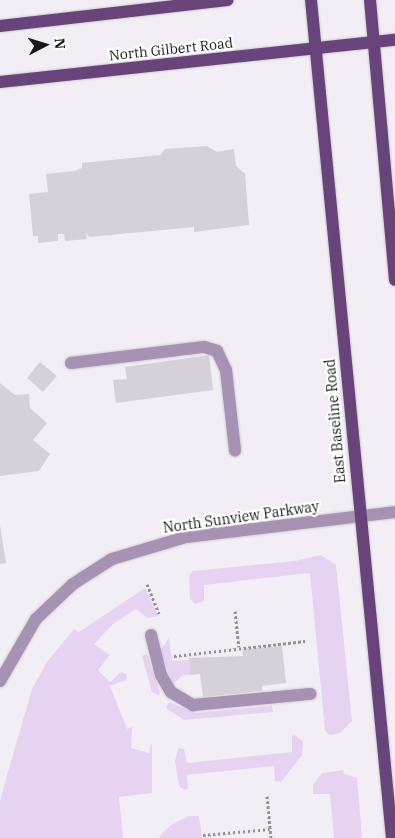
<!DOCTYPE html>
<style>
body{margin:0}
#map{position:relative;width:395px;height:838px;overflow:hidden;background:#f3eef6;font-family:"IBM Plex Serif",serif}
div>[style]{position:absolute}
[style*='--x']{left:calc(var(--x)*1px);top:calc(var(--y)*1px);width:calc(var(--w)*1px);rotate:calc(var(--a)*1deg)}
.green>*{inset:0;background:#e6d3f2}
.building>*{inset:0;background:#d6d1d9}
.path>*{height:3px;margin-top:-1.5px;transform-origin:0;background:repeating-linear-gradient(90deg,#939096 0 2.5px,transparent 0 5px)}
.roads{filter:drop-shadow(0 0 1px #d0ccd3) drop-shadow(0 0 1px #d0ccd3)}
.service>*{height:12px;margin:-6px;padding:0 6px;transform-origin:6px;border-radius:6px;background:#a692b2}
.minor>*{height:12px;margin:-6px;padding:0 6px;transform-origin:6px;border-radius:6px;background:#a692b2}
.primary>*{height:12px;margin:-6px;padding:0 6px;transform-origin:6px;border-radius:6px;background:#68447b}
span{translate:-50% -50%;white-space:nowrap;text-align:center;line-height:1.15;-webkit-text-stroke:4.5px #fff;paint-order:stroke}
.street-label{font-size:14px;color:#19171a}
.north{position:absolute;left:20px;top:20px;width:50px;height:50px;-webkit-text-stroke:4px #fff;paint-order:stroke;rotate:85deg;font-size:14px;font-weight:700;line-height:20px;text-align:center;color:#19171a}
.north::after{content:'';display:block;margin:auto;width:18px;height:22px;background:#19171a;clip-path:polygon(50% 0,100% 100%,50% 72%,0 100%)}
</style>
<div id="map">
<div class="green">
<i style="clip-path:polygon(321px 555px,336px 565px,352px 721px,340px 733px,330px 735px,325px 731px,310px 573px,204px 585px,204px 601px,195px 604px,190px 599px,189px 576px,193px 571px,295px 561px)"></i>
<i style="clip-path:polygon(145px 588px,158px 616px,148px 618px,136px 609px,113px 624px,94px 644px,110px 655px,98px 670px,110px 682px,121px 672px,127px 674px,126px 680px,110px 686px,127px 729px,132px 727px,131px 748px,149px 753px,151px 743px,152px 746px,152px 793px,119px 797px,123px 838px,0 838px,0 802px,5px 782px,32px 689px,47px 662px,74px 629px,79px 632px)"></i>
<i style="clip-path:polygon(169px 638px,172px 661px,189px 660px,190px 675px,183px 675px,172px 685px,161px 650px)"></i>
<i style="clip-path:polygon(147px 654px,160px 692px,159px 695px,152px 692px,142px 656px)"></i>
<i style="clip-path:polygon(169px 702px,195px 713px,272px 706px,273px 712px,184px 720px,166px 708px)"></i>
<i style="clip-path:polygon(294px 735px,303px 741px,302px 755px,281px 782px,275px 781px,274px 766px,187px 775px,188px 789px,184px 790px,179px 786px,175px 761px,178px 748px,184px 749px,187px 763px,292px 752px,292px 736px)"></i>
<i style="clip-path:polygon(343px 770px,344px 774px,357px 778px,362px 838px,334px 838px,330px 794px,313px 794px,313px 785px,322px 773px)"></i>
<i style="clip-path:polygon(189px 816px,199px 816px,202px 838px,158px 838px,171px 825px)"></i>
</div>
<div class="building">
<i style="clip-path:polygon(207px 146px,217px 152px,234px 149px,236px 166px,245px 174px,249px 225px,194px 232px,194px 227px,89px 237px,86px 233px,87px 239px,65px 241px,64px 234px,58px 234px,58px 241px,38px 243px,38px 236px,33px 236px,29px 194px,48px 192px,46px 174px,74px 171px,82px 168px,82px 163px,160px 155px,165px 149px)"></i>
<i style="clip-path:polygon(209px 355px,213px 390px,116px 403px,113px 380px,127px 379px,125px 367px)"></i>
<i style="clip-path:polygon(40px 362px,57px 376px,43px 392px,27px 378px)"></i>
<i style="clip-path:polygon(0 383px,15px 395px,29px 394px,30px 408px,47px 423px,33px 440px,50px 454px,39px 471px,0 476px)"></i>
<i style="clip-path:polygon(0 525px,6px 563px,0 564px)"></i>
<i style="clip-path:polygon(282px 646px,286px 683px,262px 686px,262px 691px,203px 697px,200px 674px,190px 675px,189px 658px,243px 656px,242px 649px)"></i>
</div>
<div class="path">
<i style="--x:147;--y:584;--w:32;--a:68"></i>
<i style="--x:235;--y:611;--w:36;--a:84"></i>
<i style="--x:174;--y:656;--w:132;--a:-6.5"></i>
<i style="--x:267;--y:796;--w:42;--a:84.6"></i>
<i style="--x:203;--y:835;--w:67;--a:-5.1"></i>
</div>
<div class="roads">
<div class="service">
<i style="--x:71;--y:363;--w:134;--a:-6.9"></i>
<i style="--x:204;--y:347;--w:14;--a:17"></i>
<i style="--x:217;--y:351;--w:21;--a:65"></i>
<i style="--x:226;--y:370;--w:81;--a:83.6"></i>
<i style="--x:151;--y:635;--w:41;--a:76"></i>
<i style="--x:161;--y:675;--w:20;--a:60"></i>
<i style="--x:171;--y:692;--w:26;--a:31"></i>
<i style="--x:193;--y:705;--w:118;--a:-5.4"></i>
</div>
<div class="minor">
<i style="--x:0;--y:681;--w:72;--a:-59.9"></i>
<i style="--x:36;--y:619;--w:51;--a:-43.4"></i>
<i style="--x:73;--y:584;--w:46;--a:-32.7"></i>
<i style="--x:112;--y:559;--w:77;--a:-16.6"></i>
<i style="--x:186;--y:537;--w:210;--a:-6.8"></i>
</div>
<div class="primary">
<i style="--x:311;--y:0;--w:842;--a:84.48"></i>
<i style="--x:370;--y:0;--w:281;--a:84.9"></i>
<i style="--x:0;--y:26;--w:229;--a:-6.5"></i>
<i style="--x:0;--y:82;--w:397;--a:-6.1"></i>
</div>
</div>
<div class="street-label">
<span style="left:171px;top:49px;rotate:-6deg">North Gilbert Road</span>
<span style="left:335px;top:421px;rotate:-95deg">East Baseline Road</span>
<span style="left:241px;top:517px;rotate:-8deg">North Sunview Parkway</span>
</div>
<div class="north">N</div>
</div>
